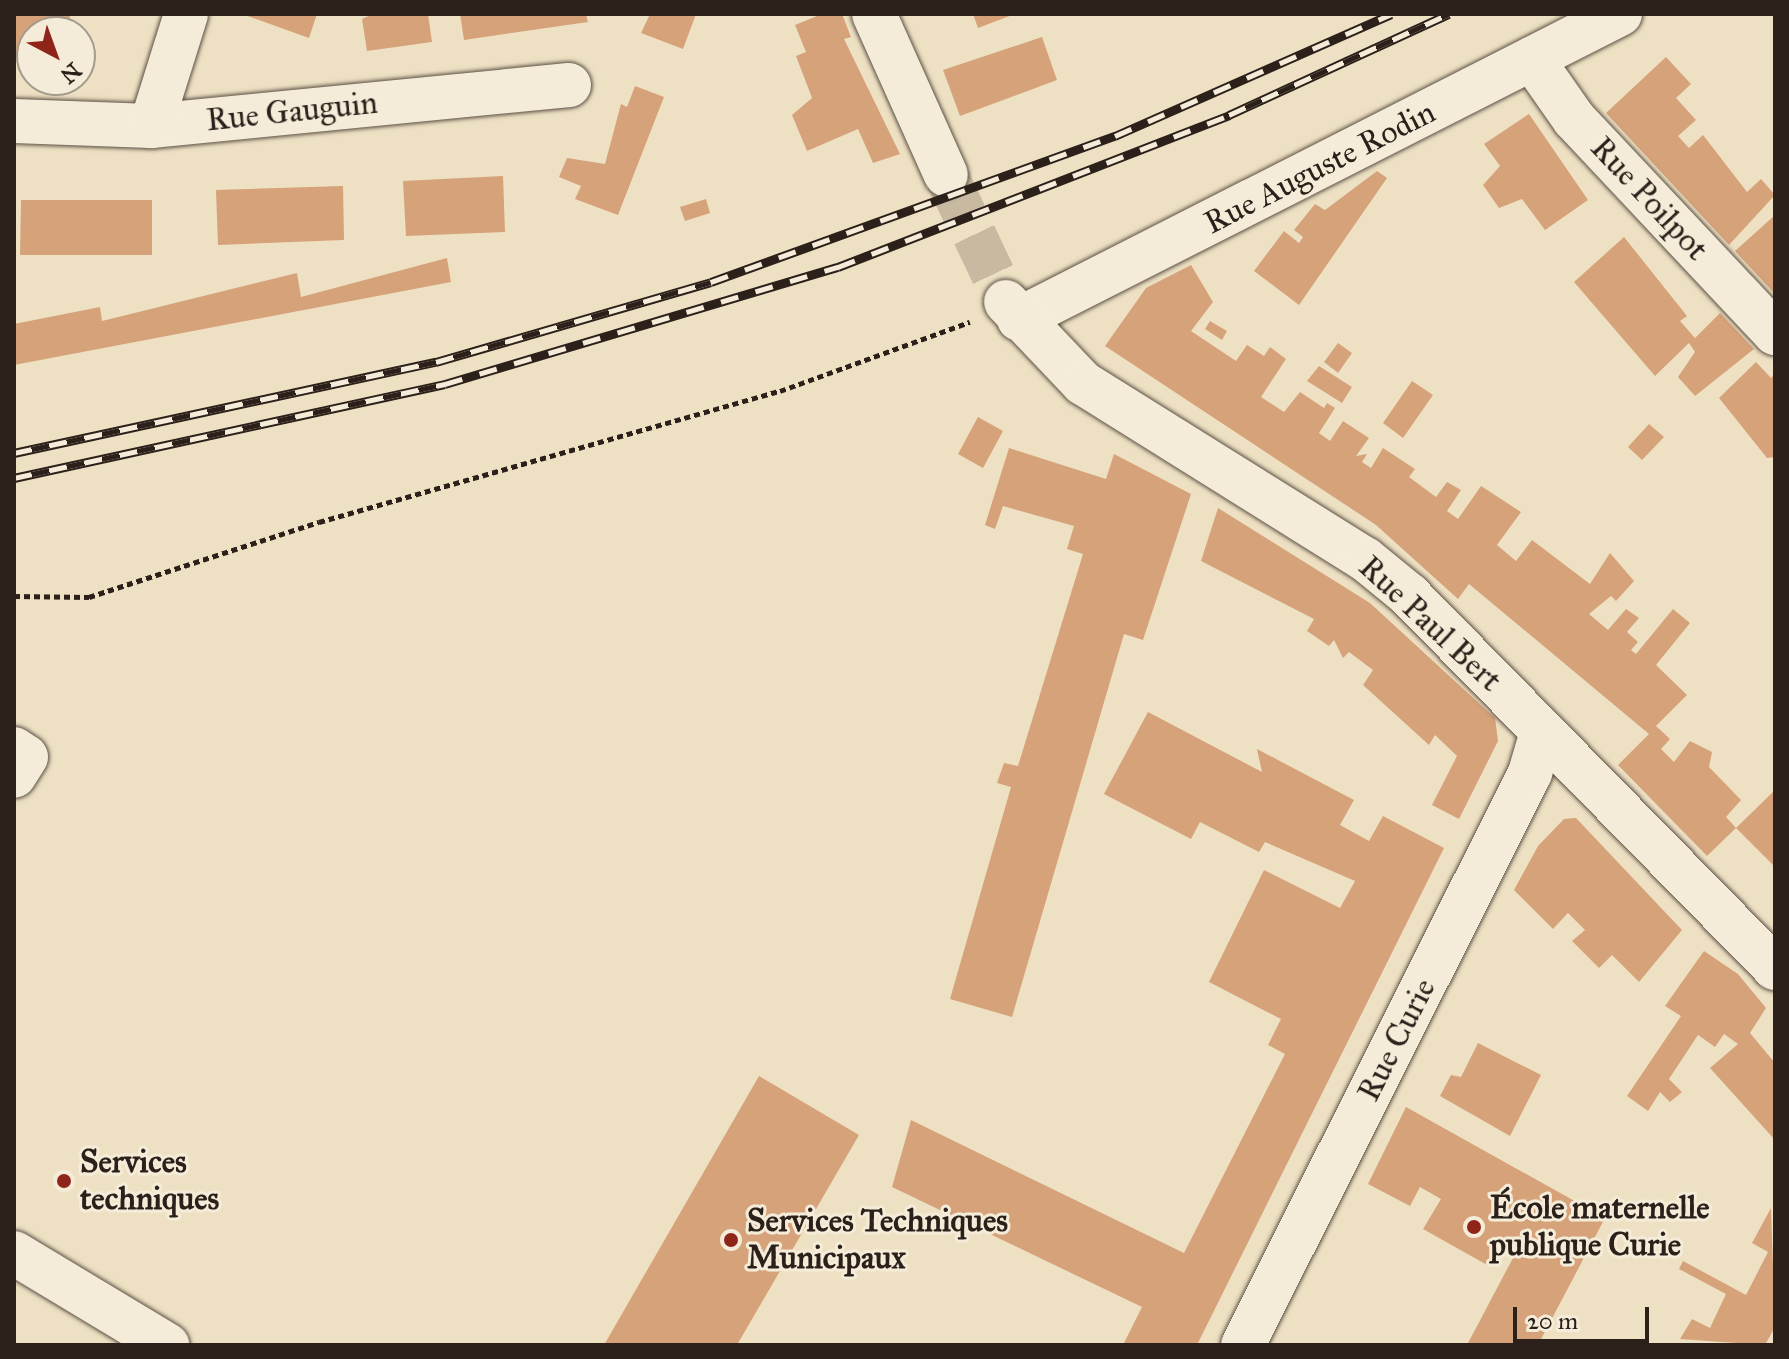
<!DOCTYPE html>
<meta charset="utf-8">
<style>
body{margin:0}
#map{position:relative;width:1789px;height:1359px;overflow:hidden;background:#eee1c3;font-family:"IM FELL Great Primer",serif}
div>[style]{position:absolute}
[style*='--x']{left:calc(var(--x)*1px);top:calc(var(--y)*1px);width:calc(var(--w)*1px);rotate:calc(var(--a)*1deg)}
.building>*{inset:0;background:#d6a27a}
.secondary-tunnel>*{height:44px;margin-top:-22px;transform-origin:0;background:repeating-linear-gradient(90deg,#c7baa1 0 44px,transparent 0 66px)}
.path>*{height:5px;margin-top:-2.5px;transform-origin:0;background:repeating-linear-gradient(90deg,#2c201b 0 6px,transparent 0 10px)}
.roads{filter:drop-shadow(0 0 2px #5c5045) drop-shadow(0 0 2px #5c5045)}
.street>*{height:44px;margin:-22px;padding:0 22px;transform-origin:22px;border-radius:22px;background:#f4ecd8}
.secondary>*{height:44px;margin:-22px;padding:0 22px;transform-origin:22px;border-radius:22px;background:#f4ecd8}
.rail>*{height:9px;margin-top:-4.5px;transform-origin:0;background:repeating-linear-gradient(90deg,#f4ecd8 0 18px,#2c201b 0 36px);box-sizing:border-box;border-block:2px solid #2c201b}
.dots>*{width:22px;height:22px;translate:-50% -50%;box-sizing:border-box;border:4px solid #f4ecd8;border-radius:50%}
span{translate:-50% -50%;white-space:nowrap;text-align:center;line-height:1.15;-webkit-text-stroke:6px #f4ecd8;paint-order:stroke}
.street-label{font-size:32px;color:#2c201b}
.poi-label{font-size:32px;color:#2c201b;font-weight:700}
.left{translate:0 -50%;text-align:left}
.frame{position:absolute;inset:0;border:16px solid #2c201b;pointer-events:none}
.north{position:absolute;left:16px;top:16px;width:80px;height:80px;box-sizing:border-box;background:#f4ecd8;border:2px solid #a49a8c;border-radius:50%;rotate:139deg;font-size:22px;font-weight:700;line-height:32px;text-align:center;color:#2c201b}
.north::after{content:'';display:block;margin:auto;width:28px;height:36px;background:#8f2418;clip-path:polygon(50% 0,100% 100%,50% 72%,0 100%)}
.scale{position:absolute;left:1513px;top:1307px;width:136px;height:36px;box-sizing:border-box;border:4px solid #2c201b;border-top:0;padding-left:10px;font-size:24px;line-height:28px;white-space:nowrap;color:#2c201b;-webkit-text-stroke:6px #f4ecd8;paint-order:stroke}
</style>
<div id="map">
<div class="building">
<i style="clip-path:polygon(14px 14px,70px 14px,69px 32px,32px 32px,32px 59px,14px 58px)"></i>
<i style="clip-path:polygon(242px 14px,317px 14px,309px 38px)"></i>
<i style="clip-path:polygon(373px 14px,428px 14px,432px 42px,367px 51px,362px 19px)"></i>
<i style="clip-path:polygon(460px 14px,586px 14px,588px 22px,464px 40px)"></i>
<i style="clip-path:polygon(650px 14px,696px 14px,683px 49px,641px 33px)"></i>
<i style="clip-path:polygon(822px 14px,842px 14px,851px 37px,844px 39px,900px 154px,873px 163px,858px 129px,807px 151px,792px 115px,812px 98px,796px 56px,806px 52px,795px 25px)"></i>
<i style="clip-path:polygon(973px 14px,1015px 14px,978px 28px)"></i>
<i style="clip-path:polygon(1042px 37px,1057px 80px,960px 116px,943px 70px)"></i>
<i style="clip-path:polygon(1666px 57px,1691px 84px,1676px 98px,1696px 120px,1678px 136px,1689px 148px,1703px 135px,1747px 192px,1761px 179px,1775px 195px,1729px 245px,1606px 113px)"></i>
<i style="clip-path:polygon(635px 86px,664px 97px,618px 215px,575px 199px,581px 186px,559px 177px,567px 158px,605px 164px,621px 104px,627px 107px)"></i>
<i style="clip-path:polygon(1529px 114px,1588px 200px,1545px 230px,1522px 199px,1499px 208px,1483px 185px,1500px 166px,1484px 144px)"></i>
<i style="clip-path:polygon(1377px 171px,1387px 178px,1299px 305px,1254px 271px,1284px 231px,1299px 243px,1303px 237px,1294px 230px,1315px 204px,1325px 210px)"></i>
<i style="clip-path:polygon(503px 176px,505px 232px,406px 236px,403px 181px)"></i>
<i style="clip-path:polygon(343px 186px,344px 240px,218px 245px,216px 190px)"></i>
<i style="clip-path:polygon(706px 199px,710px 213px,685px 221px,680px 207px)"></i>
<i style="clip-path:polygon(21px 200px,152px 200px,152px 255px,20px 255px)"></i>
<i style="clip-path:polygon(1775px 215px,1775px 294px,1735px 251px)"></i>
<i style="clip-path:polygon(1624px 237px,1687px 316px,1680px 321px,1695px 338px,1720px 313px,1754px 349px,1695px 396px,1678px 377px,1695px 352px,1689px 343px,1655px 376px,1574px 282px)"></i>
<i style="clip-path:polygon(447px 258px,451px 282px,14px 365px,14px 324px,100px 307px,102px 321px,297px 273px,301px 297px)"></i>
<i style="clip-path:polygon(1191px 265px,1213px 302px,1191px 331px,1236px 361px,1247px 345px,1264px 356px,1270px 347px,1286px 359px,1261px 397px,1284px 412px,1300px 392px,1324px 408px,1327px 403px,1335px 408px,1319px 433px,1330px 441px,1343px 421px,1369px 438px,1356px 456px,1367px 454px,1362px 462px,1371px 468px,1383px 448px,1415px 469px,1409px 477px,1436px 497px,1447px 482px,1461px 490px,1447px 511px,1458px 519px,1481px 486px,1521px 512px,1497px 545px,1516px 561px,1532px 540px,1590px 584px,1610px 553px,1634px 581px,1616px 601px,1611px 596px,1589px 614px,1608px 630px,1626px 609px,1639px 618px,1627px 632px,1638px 642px,1631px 650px,1636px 654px,1673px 609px,1690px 623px,1656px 665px,1687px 695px,1656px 726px,1670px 739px,1661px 749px,1674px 762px,1690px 741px,1712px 752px,1709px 767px,1741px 800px,1726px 817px,1736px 828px,1775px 790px,1775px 867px,1736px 828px,1707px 856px,1618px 765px,1649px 734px,1469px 584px,1458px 599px,1376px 525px,1105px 346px,1146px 288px)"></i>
<i style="clip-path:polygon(1210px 321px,1227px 331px,1222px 340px,1205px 329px)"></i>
<i style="clip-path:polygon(1338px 343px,1352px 353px,1338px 373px,1324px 362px)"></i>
<i style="clip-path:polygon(1756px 362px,1771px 378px,1775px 373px,1775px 457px,1767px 458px,1719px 398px)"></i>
<i style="clip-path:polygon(1319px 366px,1352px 387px,1342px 403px,1307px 381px)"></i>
<i style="clip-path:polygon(1412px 381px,1433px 395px,1403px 438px,1383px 423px)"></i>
<i style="clip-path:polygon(978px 417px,1003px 431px,983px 468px,958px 454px)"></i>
<i style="clip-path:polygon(1649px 424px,1664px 437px,1642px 460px,1628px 447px)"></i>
<i style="clip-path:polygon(1009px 448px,1106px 479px,1114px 454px,1191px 494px,1143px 640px,1124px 634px,1012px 1017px,950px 999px,1011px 787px,997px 783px,1004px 763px,1018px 766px,1083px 554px,1067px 549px,1074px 526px,1003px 506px,995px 529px,985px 525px)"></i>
<i style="clip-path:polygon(1218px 508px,1370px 603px,1495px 718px,1498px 741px,1459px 819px,1432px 805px,1457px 756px,1435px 735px,1429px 745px,1363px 685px,1373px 670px,1349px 652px,1343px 658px,1334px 640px,1329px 646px,1307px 631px,1314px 619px,1201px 561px)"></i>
<i style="clip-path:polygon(1148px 712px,1262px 772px,1257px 749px,1354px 800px,1340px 825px,1369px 841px,1383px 816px,1444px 848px,1197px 1345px,1123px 1345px,1142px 1307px,892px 1187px,911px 1120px,1184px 1253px,1285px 1054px,1268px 1045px,1281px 1019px,1209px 982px,1264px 870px,1340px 908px,1355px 881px,1265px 842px,1259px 852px,1200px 822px,1191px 839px,1104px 794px)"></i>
<i style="clip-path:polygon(1576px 818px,1682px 930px,1639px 982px,1612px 955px,1599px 968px,1572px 941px,1585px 930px,1568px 913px,1553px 929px,1514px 890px,1538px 846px,1564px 819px)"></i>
<i style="clip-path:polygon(1704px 951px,1738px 974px,1766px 1008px,1750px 1033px,1775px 1063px,1775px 1140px,1710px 1068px,1738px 1044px,1724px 1034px,1715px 1047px,1698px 1035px,1669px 1079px,1682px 1092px,1670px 1102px,1660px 1092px,1648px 1111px,1627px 1096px,1681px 1016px,1665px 1006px)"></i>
<i style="clip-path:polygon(1478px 1043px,1541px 1075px,1510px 1136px,1440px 1096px,1451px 1075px,1461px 1077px)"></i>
<i style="clip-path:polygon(759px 1076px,859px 1135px,737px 1345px,604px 1345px)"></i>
<i style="clip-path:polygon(1406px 1107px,1605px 1218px,1538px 1345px,1467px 1345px,1514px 1256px,1499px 1248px,1489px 1266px,1423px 1229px,1441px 1199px,1420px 1187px,1410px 1206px,1368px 1184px)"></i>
<i style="clip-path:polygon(1771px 1208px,1775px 1327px,1765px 1345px,1680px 1339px,1692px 1319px,1710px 1328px,1726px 1294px,1679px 1269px,1683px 1261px,1746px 1295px,1768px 1252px,1752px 1243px)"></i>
</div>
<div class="secondary-tunnel">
<i style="--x:946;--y:175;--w:140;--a:64.7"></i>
</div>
<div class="path">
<i style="--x:14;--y:596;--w:75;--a:0.8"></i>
<i style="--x:89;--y:597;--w:242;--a:-18.1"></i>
<i style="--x:319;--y:522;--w:479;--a:-15.9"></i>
<i style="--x:780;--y:391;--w:202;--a:-20"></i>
</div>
<div class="roads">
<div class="street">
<i style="--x:1532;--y:59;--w:73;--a:55"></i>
<i style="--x:1574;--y:119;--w:294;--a:46.8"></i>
<i style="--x:14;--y:121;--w:137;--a:2.1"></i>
<i style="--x:151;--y:126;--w:420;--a:-5.6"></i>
<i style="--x:151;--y:126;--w:117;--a:-72.6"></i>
<i style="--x:1019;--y:319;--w:674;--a:-26.91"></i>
<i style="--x:14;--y:749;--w:14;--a:34"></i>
<i style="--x:26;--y:757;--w:22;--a:122"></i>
<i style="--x:14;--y:1253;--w:179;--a:31"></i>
<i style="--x:1243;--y:1345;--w:640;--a:-63.35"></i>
<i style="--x:1530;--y:773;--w:43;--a:-73.7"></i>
</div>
<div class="secondary">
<i style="--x:874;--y:14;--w:176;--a:65.9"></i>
<i style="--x:1006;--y:302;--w:112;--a:46.5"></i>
<i style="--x:1083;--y:383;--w:332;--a:32"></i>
<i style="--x:1365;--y:559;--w:57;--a:39.3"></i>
<i style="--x:1409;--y:595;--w:523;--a:45.54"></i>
</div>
</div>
<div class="rail">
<i style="--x:14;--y:453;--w:432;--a:-12.2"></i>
<i style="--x:436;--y:362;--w:286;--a:-16.2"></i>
<i style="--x:711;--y:282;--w:430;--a:-19.9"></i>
<i style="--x:1115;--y:136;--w:302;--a:-23.8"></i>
<i style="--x:14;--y:478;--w:441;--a:-12.3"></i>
<i style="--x:445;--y:384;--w:410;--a:-16.6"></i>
<i style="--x:838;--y:267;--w:420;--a:-21.2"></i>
<i style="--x:1229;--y:115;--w:242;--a:-24.7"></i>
</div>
<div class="dots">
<i style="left:64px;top:1181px;background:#8f2418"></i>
<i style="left:1474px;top:1227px;background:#8f2418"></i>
<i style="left:731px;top:1240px;background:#8f2418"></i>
</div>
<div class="street-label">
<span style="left:292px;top:112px;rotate:-6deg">Rue Gauguin</span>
<span style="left:1320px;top:168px;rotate:-27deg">Rue Auguste Rodin</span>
<span style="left:1649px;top:199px;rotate:47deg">Rue Poilpot</span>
<span style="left:1430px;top:624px;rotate:43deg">Rue Paul Bert</span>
<span style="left:1397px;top:1040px;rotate:-63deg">Rue Curie</span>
</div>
<div class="poi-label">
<span class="left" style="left:80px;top:1181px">Services<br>techniques</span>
<span class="left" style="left:1490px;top:1227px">École maternelle<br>publique Curie</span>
<span class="left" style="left:747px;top:1240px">Services Techniques<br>Municipaux</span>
</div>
<div class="frame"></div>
<div class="north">N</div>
<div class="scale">20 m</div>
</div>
